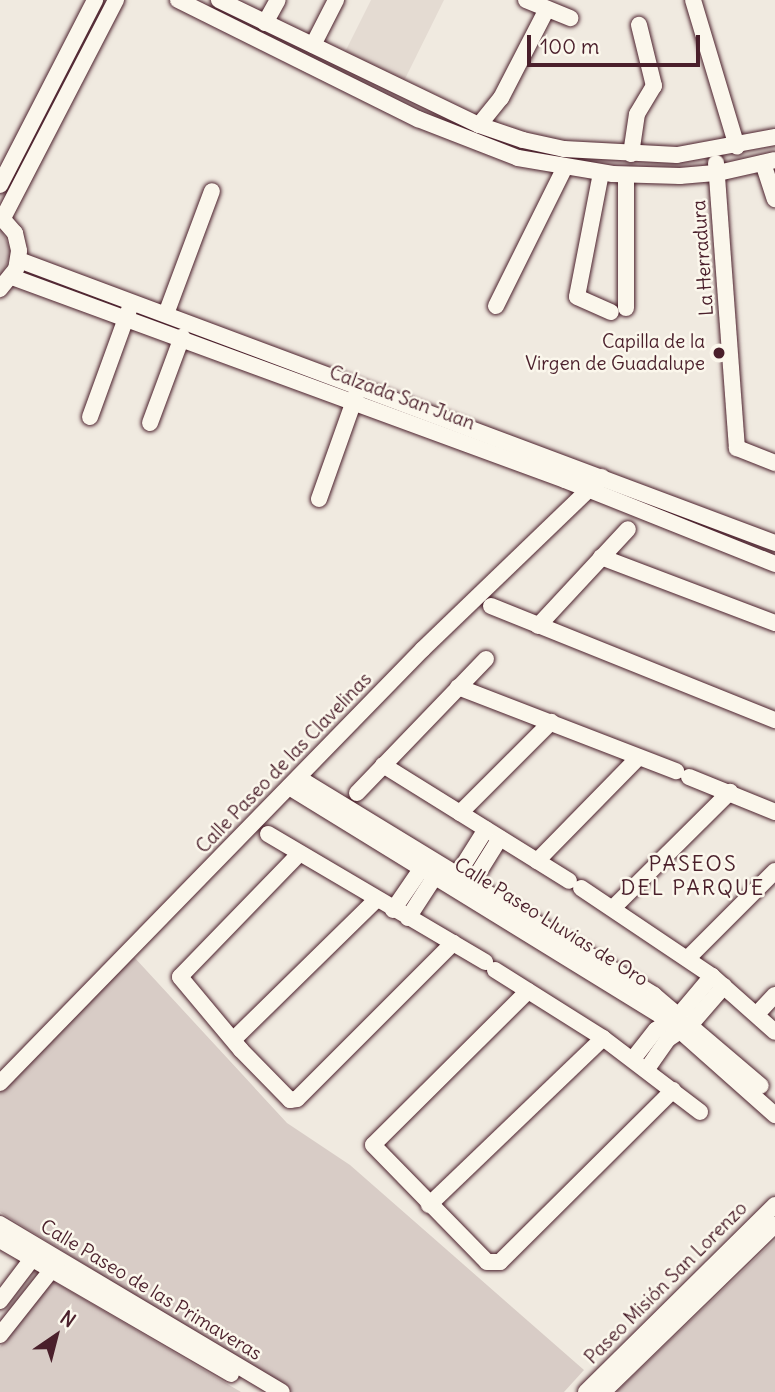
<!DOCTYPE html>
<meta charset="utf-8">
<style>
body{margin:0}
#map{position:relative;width:775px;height:1392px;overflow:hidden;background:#f0eae0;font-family:Delius,sans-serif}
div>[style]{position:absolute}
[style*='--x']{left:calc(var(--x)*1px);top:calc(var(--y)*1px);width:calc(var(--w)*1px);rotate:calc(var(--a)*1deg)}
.built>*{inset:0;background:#e4dbd2}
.green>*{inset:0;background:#d8ccc6}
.roads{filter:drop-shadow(0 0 2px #4a1f2b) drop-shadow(0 0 2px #4a1f2b)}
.minor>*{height:16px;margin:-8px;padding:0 8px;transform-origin:8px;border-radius:8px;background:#fbf7ec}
.dots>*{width:19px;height:19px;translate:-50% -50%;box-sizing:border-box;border:4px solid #fbf7ec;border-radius:50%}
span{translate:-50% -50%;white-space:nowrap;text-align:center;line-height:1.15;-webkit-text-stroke:5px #fbf7ec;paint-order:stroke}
.street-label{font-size:19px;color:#4a1f2b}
.poi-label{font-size:19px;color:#4a1f2b}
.right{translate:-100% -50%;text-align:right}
.neighbourhood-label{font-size:21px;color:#4a1f2b;letter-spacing:2px}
.north{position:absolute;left:21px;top:1301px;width:70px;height:70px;-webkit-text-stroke:5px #fbf7ec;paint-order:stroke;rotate:35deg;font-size:19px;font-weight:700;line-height:28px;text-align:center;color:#4a1f2b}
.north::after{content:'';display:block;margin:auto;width:24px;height:32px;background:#4a1f2b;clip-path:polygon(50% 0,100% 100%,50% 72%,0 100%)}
.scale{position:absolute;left:527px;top:35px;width:173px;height:32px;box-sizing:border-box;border:4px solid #4a1f2b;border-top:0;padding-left:9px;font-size:21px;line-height:24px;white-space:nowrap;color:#4a1f2b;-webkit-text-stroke:5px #fbf7ec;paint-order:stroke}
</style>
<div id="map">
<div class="built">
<i style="clip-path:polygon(371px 0,444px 0,404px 81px,345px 52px)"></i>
</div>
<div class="green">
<i style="clip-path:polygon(0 226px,12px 253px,0 278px)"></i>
<i style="clip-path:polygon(134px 957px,287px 1123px,350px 1165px,584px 1370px,564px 1392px,290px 1392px,0 1212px,0 1092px)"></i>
<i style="clip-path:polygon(775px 1240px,775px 1392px,616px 1392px)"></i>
<i style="clip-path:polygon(53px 1281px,241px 1392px,0 1392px,0 1347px)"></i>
</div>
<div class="roads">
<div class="minor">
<i style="--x:178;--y:0;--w:268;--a:26.4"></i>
<i style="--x:418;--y:119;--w:107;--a:21.3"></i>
<i style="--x:518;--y:158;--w:96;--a:9.6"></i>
<i style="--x:613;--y:174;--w:67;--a:1.7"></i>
<i style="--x:680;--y:176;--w:38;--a:-5"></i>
<i style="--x:718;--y:173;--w:58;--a:-12.8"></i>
<i style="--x:219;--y:0;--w:288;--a:25.7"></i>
<i style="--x:479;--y:125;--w:46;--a:18.8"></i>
<i style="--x:523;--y:140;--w:42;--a:12.4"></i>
<i style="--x:564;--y:149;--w:113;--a:3"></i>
<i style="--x:677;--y:155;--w:100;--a:-10.4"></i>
<i style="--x:526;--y:0;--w:48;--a:22.2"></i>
<i style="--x:693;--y:0;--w:153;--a:73.3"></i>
<i style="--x:265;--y:23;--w:26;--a:-61"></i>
<i style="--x:313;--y:45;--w:51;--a:-62.9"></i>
<i style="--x:479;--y:125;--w:35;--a:-51"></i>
<i style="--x:501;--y:98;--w:100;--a:-62.7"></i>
<i style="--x:631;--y:154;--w:40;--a:-81.5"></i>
<i style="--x:637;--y:114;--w:33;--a:-59"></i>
<i style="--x:654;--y:86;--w:63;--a:-103.8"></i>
<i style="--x:716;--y:163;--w:286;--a:85.8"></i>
<i style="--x:737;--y:448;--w:41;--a:21.5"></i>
<i style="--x:763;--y:163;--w:38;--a:72"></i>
<i style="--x:601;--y:173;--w:126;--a:101"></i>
<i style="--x:577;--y:297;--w:37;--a:24"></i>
<i style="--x:0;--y:185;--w:208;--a:-62.8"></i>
<i style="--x:0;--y:216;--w:23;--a:49"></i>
<i style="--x:15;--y:233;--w:18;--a:77"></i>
<i style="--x:19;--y:251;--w:18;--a:99"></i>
<i style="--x:16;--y:269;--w:26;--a:129"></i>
<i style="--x:3;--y:218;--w:246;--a:-62.6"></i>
<i style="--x:19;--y:260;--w:807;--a:20.52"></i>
<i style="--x:12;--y:277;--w:589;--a:20.16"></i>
<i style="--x:565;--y:480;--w:226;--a:21.8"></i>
<i style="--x:496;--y:306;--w:153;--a:-63.6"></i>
<i style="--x:626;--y:308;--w:133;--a:-90"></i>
<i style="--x:166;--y:314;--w:131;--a:-69.5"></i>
<i style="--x:90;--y:417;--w:114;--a:-70"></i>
<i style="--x:150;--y:423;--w:92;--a:-69.6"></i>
<i style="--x:319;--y:499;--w:114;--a:-70.4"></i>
<i style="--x:601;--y:557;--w:186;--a:20.8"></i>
<i style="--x:491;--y:606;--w:306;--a:21.9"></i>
<i style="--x:538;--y:626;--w:132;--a:-47.1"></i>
<i style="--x:458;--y:687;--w:234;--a:21.1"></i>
<i style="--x:383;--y:765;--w:219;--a:31.9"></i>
<i style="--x:689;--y:777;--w:93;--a:22.1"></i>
<i style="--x:299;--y:778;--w:416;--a:31.4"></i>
<i style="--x:654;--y:995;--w:140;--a:40.4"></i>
<i style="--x:289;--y:787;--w:446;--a:31.6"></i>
<i style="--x:669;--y:1021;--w:142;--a:41.6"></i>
<i style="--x:357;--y:793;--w:186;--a:-46.1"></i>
<i style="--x:460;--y:813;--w:129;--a:-45"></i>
<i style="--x:268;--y:834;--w:252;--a:30.5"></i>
<i style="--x:299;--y:854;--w:171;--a:134.1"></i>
<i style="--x:180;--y:977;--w:95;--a:50.1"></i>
<i style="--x:241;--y:1050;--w:70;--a:45.6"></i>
<i style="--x:290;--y:1100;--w:7;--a:-8"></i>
<i style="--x:297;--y:1099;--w:221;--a:-45"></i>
<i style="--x:537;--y:861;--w:144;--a:-45.6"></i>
<i style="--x:454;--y:880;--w:60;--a:-57.9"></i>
<i style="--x:581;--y:888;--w:158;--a:33.9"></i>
<i style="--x:712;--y:976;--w:84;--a:41.6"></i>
<i style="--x:467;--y:891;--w:62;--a:-58.1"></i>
<i style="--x:613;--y:908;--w:165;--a:-44.8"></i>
<i style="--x:393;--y:910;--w:62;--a:-55.5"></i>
<i style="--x:408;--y:918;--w:61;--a:-57.1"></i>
<i style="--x:688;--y:958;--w:123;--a:-45"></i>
<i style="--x:495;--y:970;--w:128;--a:32.2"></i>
<i style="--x:603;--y:1038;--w:122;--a:37.3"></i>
<i style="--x:528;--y:991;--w:218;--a:135.2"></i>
<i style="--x:373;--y:1145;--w:163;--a:45.7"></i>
<i style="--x:487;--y:1262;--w:13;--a:0"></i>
<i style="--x:500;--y:1262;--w:244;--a:-44.8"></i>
<i style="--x:757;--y:1014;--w:26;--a:-47"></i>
<i style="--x:234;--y:1039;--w:199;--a:-44.4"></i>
<i style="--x:633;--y:1059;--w:37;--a:-52"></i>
<i style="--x:656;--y:1030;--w:29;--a:-34"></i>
<i style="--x:680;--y:1014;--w:50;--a:-49.9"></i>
<i style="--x:647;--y:1069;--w:37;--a:-55"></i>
<i style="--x:668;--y:1039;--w:29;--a:-34"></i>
<i style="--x:692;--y:1023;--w:49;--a:-49.1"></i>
<i style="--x:0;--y:1083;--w:606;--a:-45.74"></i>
<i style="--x:423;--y:649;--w:248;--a:-43.9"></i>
<i style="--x:429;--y:1205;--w:241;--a:-43.8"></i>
<i style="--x:0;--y:1224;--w:328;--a:30.8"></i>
<i style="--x:0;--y:1240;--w:267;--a:30.1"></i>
<i style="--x:0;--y:1301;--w:63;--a:-52.8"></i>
<i style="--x:0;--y:1335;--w:92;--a:-51.6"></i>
<i style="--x:586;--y:1392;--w:266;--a:-44.7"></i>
<i style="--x:603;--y:1392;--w:240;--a:-44.2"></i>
</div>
</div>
<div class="dots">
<i style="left:719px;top:353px;background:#4a1f2b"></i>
</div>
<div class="street-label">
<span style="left:703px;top:258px;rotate:-94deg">La Herradura</span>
<span style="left:402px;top:398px;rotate:20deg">Calzada San Juan</span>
<span style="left:284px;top:763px;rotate:-46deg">Calle Paseo de las Clavelinas</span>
<span style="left:551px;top:922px;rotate:32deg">Calle Paseo Lluvias de Oro</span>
<span style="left:666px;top:1283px;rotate:-45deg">Paseo Misión San Lorenzo</span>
<span style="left:151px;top:1290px;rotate:31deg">Calle Paseo de las Primaveras</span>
</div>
<div class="poi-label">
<span class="right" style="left:705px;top:353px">Capilla de la<br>Virgen de Guadalupe</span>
</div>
<div class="neighbourhood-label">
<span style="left:693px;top:876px">PASEOS<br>DEL PARQUE</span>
</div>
<div class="north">N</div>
<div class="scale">100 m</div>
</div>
